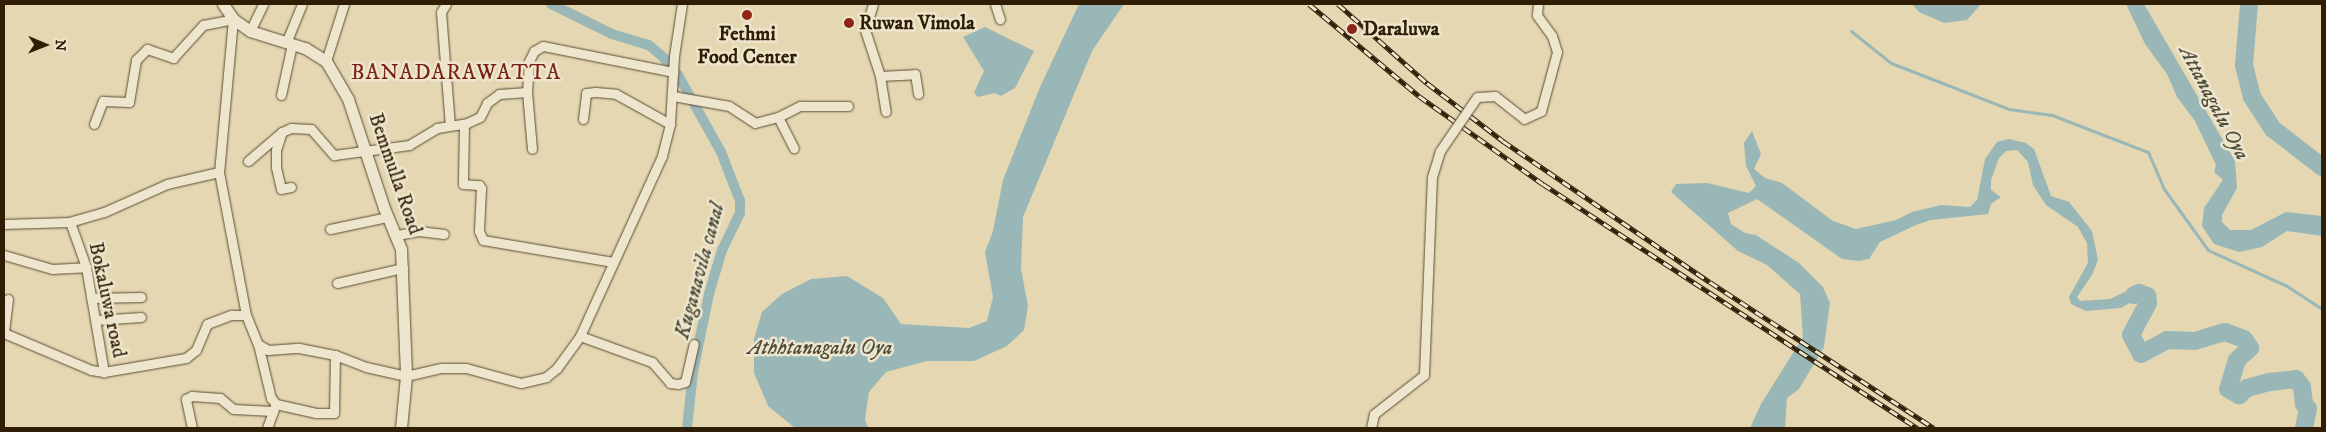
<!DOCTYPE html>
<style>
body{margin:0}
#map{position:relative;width:2326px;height:432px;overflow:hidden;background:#e4d7b2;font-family:"IM FELL DW Pica",serif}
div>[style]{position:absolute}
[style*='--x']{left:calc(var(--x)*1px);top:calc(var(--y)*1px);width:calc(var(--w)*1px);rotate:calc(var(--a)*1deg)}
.water>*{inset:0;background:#9ab7b7}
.stream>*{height:3px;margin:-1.5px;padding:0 1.5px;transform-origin:1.5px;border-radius:1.5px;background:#9ab7b7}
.canal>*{height:10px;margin:-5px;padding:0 5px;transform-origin:5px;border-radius:5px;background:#9ab7b7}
.river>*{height:18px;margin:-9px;padding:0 9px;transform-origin:9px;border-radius:9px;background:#9ab7b7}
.roads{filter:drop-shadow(0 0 1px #5c4c30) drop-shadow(0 0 1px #5c4c30)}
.minor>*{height:9px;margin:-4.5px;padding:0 4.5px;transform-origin:4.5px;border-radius:4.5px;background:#ede5cd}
.tertiary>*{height:11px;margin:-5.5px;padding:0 5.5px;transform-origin:5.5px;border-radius:5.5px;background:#ede5cd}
.rail>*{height:5px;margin-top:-2.5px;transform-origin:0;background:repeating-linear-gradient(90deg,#ede5cd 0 9px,#2f1e05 0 18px);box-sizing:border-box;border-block:1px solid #2f1e05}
.bridges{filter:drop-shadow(0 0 1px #5c4c30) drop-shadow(0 0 1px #5c4c30)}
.minor-bridge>*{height:9px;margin:-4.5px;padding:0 4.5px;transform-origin:4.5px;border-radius:4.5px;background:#ede5cd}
.dots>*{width:14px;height:14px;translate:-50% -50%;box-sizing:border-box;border:2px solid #ede5cd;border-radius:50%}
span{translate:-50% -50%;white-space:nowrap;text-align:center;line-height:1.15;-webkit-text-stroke:5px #ede5cd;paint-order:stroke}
.poi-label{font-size:20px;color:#2f1e05;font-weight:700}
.left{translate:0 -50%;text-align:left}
.street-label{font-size:20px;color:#2f1e05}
.water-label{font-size:21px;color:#4f4c3a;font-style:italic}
.quarter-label{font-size:22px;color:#7a1f14;letter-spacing:1px}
.frame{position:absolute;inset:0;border:5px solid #2f1e05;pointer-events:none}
.north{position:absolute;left:20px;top:20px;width:50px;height:50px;-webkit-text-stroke:4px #ede5cd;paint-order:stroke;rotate:91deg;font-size:14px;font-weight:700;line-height:20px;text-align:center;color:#2f1e05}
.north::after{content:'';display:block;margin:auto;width:18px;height:22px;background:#2f1e05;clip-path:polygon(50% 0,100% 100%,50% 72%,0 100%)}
</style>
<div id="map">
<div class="water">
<i style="clip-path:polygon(1079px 4px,1124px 4px,1092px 51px,1023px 217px,1021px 269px,1028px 306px,1024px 330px,1007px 346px,974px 361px,927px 361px,886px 372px,869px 392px,865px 419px,868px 428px,795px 428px,768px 406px,754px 373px,754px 339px,762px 312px,782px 294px,811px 279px,847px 276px,883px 298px,901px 324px,969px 328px,987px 321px,993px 297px,985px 252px,993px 231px,1003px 180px,1040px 87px)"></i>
<i style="clip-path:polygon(1912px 4px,1981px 4px,1967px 20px,1944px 23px,1919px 12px)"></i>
<i style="clip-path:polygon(2126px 4px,2144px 4px,2235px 161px,2237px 188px,2222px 215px,2222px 222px,2230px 230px,2251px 230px,2286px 212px,2322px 216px,2322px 236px,2287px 231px,2262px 247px,2239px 252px,2214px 244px,2202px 226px,2204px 208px,2223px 180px,2214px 172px,2216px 165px,2195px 121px,2177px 97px,2167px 74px,2145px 44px)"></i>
<i style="clip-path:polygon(985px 27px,1034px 51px,1015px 88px,1001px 96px,995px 93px,978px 97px,974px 93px,984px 71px,963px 37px)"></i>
<i style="clip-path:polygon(1752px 131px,1761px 154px,1754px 169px,1765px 178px,1782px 183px,1833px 221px,1856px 229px,1896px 220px,1912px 212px,1941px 205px,1970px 207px,1977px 200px,1985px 159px,1997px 142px,2009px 139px,2026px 143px,2034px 149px,2051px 196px,2069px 202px,2092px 231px,2098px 260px,2092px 275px,2077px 297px,2080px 301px,2110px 299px,2133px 288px,2149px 289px,2152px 299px,2146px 305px,2147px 300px,2142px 296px,2121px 308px,2086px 311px,2071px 304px,2069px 297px,2088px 263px,2087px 243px,2078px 227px,2046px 205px,2033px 185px,2028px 162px,2017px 150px,2006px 151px,1999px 158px,1991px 180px,1991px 190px,2001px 197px,1991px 204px,1988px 214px,1931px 220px,1916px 225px,1880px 242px,1869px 259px,1859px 261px,1842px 259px,1757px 199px,1728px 213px,1731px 224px,1745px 233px,1756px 235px,1799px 263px,1823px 287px,1830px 303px,1824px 347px,1799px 389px,1787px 398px,1785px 428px,1750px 428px,1761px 404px,1803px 337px,1800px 294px,1767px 265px,1738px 251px,1671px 192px,1676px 184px,1707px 183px,1749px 193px,1756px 186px,1746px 166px,1744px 143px)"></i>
</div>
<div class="stream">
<i style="--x:1851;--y:31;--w:51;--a:38.7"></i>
<i style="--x:1891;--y:63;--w:14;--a:21"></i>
<i style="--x:1904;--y:68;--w:113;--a:21.3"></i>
<i style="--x:2009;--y:109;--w:43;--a:7.9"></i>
<i style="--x:2052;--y:115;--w:103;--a:21.1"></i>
<i style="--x:2148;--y:152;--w:40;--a:66.6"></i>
<i style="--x:2164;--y:189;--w:75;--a:54.2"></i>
<i style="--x:2208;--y:250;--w:87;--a:24.5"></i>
<i style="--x:2287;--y:286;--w:42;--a:33.3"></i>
</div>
<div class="canal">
<i style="--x:551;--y:4;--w:68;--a:26.2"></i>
<i style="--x:612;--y:34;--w:39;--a:17"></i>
<i style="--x:649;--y:45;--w:20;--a:41"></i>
<i style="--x:664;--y:58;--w:22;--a:51"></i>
<i style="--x:678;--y:75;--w:88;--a:60.8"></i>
<i style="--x:721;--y:152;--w:53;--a:68.8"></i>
<i style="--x:740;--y:201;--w:12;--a:90"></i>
<i style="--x:740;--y:213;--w:41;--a:115.9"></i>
<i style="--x:722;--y:250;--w:46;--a:106.5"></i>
<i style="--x:709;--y:294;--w:80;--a:101.6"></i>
<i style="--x:693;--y:372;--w:56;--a:96.1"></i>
</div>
<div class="river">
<i style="--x:2249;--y:4;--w:61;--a:94.7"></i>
<i style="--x:2244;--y:65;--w:33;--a:76"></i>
<i style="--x:2252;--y:97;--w:38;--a:57"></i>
<i style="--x:2273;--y:129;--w:62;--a:37.8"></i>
<i style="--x:2134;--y:295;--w:5;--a:-22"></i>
<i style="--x:2139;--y:293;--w:9;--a:21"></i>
<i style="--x:2147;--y:296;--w:7;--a:82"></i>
<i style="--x:2148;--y:303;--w:36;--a:118"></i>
<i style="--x:2131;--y:335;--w:21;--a:62"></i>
<i style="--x:2141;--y:354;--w:30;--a:-28"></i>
<i style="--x:2167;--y:340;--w:28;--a:2"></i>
<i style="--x:2195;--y:341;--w:31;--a:-17"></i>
<i style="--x:2225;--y:332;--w:20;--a:20"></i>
<i style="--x:2244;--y:339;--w:11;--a:56"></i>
<i style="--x:2250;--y:348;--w:18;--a:137"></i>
<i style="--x:2237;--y:360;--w:30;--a:107"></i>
<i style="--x:2228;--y:389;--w:13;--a:29"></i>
<i style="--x:2239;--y:395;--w:11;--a:-41"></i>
<i style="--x:2247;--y:388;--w:23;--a:-15"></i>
<i style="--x:2269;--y:382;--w:27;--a:-6"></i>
<i style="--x:2296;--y:379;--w:10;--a:53"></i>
<i style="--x:2302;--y:387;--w:17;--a:83"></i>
<i style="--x:2304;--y:404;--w:6;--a:51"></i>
<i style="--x:2308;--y:409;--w:19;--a:102"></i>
</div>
<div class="roads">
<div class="minor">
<i style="--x:446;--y:4;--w:9;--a:122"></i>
<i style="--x:441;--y:12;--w:114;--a:85.5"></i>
<i style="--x:873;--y:4;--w:27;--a:107"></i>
<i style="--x:865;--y:30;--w:48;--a:71.9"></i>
<i style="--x:880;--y:76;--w:35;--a:-3"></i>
<i style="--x:915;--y:74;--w:20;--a:81"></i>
<i style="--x:995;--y:4;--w:16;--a:72"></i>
<i style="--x:250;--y:31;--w:30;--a:-64"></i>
<i style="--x:286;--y:43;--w:42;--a:-67.7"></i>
<i style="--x:326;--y:61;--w:60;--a:-72.5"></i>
<i style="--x:880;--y:76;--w:36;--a:81"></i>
<i style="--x:527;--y:92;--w:57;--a:85"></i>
<i style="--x:281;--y:95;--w:52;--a:-77.8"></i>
<i style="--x:673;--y:96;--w:57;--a:10.1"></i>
<i style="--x:729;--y:106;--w:31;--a:33"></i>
<i style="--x:755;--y:123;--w:24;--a:-15"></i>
<i style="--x:778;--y:117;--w:25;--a:-27"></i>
<i style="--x:800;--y:106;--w:48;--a:0"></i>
<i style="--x:778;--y:117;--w:35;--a:63"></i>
<i style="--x:583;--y:119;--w:26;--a:-83"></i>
<i style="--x:586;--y:93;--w:9;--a:-6"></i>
<i style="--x:595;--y:92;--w:21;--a:5"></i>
<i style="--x:616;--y:94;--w:62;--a:29.1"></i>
<i style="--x:94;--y:124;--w:25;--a:-69"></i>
<i style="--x:103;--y:101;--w:26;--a:2"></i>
<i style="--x:129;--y:102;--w:43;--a:-80.5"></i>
<i style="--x:136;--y:60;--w:16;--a:-45"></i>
<i style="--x:147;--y:49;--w:28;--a:19"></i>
<i style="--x:173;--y:58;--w:45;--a:-47.7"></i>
<i style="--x:203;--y:25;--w:31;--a:-11"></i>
<i style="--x:233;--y:19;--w:154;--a:95.2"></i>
<i style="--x:219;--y:172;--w:53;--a:167"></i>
<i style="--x:167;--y:184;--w:69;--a:156"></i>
<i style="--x:104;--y:212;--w:35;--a:164"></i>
<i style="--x:70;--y:222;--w:48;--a:70.4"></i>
<i style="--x:86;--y:267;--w:107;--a:80.3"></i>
<i style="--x:104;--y:372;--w:83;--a:-9.7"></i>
<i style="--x:186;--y:358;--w:13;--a:-39"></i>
<i style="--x:196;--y:350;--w:28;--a:-67"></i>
<i style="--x:207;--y:324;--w:26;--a:-21"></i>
<i style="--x:231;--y:315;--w:15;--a:0"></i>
<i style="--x:246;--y:315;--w:146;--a:-100.7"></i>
<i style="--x:464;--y:124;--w:60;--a:91"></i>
<i style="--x:463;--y:184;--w:16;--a:4"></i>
<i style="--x:479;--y:185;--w:4;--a:56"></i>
<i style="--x:248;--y:161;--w:45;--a:-40.5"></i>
<i style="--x:291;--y:187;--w:10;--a:169"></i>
<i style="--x:281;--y:189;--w:23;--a:-103"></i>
<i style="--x:276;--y:167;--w:17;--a:-90"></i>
<i style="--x:276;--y:150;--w:19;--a:-72"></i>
<i style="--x:282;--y:132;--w:10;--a:-24"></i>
<i style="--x:291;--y:128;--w:20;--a:3"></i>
<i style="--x:311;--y:129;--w:35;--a:49"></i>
<i style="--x:334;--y:155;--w:76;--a:-7.6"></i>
<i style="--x:409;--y:145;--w:33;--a:-31"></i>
<i style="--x:437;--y:128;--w:30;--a:-9"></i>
<i style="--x:467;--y:123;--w:14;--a:-25"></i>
<i style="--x:480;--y:117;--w:16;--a:-63"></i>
<i style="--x:487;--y:103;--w:15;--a:-37"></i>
<i style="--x:499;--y:94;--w:28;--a:-4"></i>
<i style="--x:527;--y:92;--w:31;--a:-86"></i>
<i style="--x:529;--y:61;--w:11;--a:-63"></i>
<i style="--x:534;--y:51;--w:10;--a:-29"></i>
<i style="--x:543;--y:46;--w:133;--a:11.3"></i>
<i style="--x:481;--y:188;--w:43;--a:92.7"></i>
<i style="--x:479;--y:231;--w:10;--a:66"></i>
<i style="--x:483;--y:240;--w:132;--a:9.6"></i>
<i style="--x:4;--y:224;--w:66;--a:-1.7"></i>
<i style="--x:330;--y:229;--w:58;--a:-11.9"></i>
<i style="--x:397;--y:235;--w:22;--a:-10"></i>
<i style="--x:419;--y:231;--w:25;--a:7"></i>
<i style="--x:4;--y:255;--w:50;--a:16.3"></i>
<i style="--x:52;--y:269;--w:34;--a:-3"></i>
<i style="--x:337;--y:283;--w:68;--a:-12.8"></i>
<i style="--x:91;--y:298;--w:50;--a:-1.1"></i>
<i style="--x:8;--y:299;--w:34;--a:97"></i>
<i style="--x:4;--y:333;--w:95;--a:23"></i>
<i style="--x:91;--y:370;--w:13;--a:9"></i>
<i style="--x:246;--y:315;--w:31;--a:68"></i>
<i style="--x:258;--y:344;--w:12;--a:31"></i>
<i style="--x:268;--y:350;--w:31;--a:-4"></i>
<i style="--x:299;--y:348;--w:37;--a:11"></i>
<i style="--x:335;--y:355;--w:33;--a:21"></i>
<i style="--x:366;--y:367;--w:41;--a:12.7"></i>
<i style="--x:406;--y:376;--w:36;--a:-13"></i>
<i style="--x:441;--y:368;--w:25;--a:0"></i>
<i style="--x:466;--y:368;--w:57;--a:15.3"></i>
<i style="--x:521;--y:383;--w:26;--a:-13"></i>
<i style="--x:546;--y:377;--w:14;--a:-39"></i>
<i style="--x:557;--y:368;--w:39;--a:-54"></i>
<i style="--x:580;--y:336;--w:198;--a:-65.5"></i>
<i style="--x:662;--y:156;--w:33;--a:-76"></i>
<i style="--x:670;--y:124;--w:68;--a:-86.6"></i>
<i style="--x:674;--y:56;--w:53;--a:-81.3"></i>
<i style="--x:96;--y:320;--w:45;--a:-3.8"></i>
<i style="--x:580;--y:336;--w:77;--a:19.9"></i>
<i style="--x:652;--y:362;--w:28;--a:49"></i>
<i style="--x:670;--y:383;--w:8;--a:7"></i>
<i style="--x:678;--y:384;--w:7;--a:-16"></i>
<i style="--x:685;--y:382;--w:39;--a:-77"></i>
<i style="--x:258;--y:344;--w:56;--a:76.5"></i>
<i style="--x:271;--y:398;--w:8;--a:50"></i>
<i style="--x:276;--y:404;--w:41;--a:12.7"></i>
<i style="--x:316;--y:413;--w:18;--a:0"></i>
<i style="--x:334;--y:413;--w:58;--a:-89"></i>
<i style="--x:192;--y:428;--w:30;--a:-102"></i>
<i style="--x:186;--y:399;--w:7;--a:-27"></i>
<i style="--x:192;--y:396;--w:28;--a:4"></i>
<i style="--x:220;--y:398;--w:17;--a:40"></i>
<i style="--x:233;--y:409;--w:40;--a:2.9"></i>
<i style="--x:267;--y:428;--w:23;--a:-70"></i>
</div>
<div class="tertiary">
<i style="--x:223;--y:4;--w:18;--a:56"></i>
<i style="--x:233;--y:19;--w:21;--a:35"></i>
<i style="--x:250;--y:31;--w:58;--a:17.2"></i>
<i style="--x:305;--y:48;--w:25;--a:32"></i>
<i style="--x:326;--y:61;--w:44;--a:59.9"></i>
<i style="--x:348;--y:99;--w:115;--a:71.7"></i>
<i style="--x:384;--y:208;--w:44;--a:67.5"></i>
<i style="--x:401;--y:249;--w:127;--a:87.7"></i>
<i style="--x:406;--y:376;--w:52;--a:95.5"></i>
</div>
</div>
<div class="rail">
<i style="--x:1309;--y:4;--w:143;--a:39.9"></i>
<i style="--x:1419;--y:96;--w:152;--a:35.4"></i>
<i style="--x:1543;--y:184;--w:447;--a:33.1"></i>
<i style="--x:1338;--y:4;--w:119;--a:41.6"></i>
<i style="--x:1427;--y:83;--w:96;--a:37.3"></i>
<i style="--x:1503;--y:141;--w:250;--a:34.3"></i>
<i style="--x:1710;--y:282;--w:267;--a:33.1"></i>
</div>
<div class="bridges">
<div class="minor-bridge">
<i style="--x:1371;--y:428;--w:14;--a:-78"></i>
<i style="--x:1374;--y:414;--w:63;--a:-38"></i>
<i style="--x:1424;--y:375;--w:198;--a:-87.7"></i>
<i style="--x:1432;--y:177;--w:27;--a:-73"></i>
<i style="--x:1440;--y:151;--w:65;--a:-55.6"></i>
<i style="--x:1477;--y:97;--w:18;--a:-3"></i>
<i style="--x:1495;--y:96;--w:37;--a:38"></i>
<i style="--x:1524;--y:119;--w:19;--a:-25"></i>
<i style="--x:1541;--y:111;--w:61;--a:-74.8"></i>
<i style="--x:1557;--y:52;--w:17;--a:-107"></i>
<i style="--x:1552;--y:36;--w:26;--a:-126"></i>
<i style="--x:1537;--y:15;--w:11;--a:-85"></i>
</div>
</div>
<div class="dots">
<i style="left:747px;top:15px;background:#8f2418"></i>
<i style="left:849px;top:23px;background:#8f2418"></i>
<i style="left:1352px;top:29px;background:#8f2418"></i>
</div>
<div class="poi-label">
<span class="left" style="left:859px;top:23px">Ruwan Vimola</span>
<span class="left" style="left:1363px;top:29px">Daraluwa</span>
<span style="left:747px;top:46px">Fethmi<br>Food Center</span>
</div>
<div class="street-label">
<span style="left:395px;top:174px;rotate:71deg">Bemmulla Road</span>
<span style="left:107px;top:300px;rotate:78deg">Bokaluwa road</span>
</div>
<div class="water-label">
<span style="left:2214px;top:103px;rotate:62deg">Attanagalu Oya</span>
<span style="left:700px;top:271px;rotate:-75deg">Kuganavila canal</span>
<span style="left:820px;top:348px">Athhtanagalu Oya</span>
</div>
<div class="quarter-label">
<span style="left:456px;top:73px">BANADARAWATTA</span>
</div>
<div class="frame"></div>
<div class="north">N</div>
</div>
